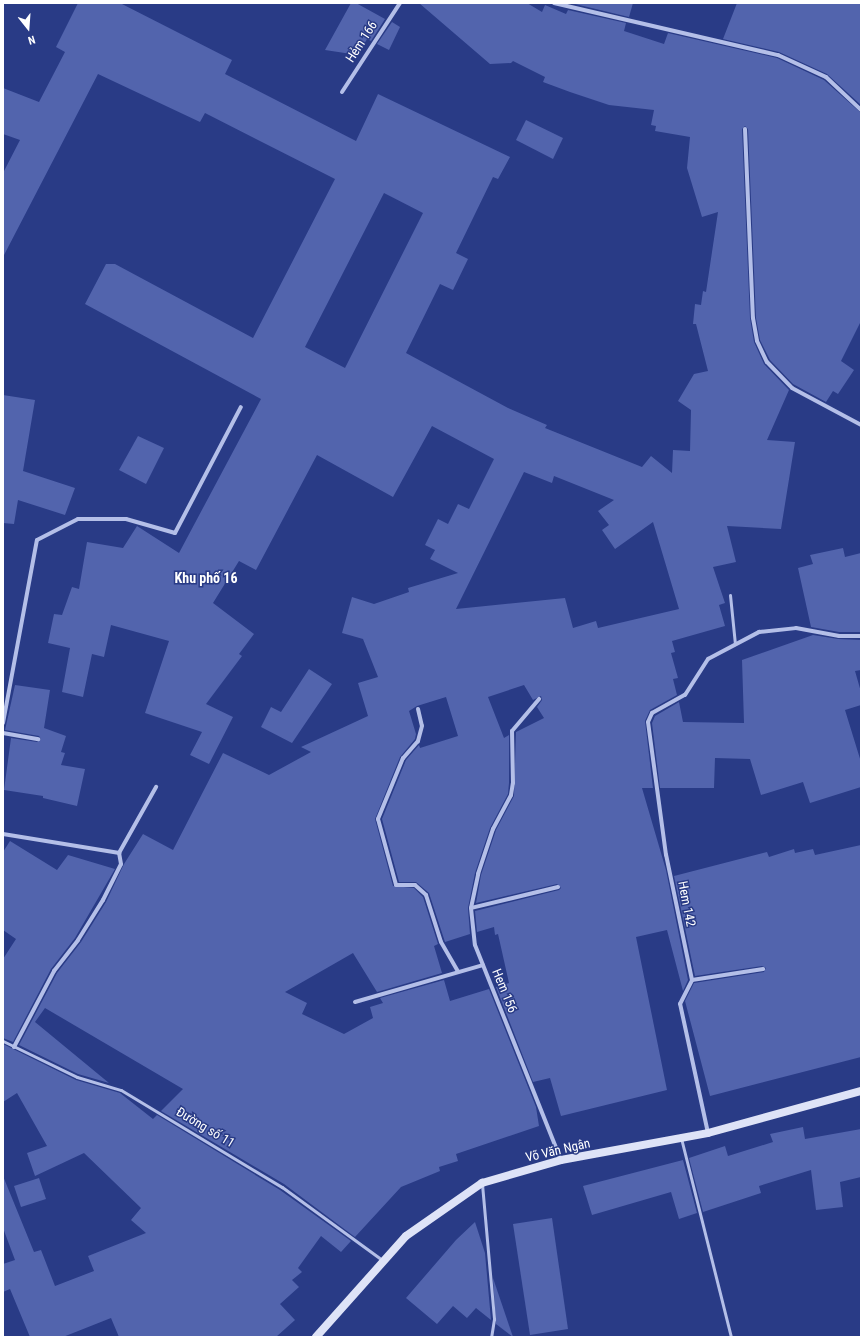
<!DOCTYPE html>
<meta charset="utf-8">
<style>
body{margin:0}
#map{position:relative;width:864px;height:1340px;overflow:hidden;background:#293b86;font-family:"Roboto Condensed",sans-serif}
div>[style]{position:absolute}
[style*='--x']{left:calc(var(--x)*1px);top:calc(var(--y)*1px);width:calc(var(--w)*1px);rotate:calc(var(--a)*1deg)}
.building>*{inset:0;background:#5264ad}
.service>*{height:3px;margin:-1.5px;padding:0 1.5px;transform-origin:1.5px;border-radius:1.5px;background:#b4bfe8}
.minor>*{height:4px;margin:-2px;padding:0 2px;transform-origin:2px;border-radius:2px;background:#b4bfe8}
.secondary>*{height:8px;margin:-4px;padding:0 4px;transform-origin:4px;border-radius:4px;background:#dee3f7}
span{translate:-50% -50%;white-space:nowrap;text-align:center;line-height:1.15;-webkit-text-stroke:3px #293b86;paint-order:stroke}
.street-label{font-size:13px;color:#fff}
.neighbourhood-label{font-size:14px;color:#fff;font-weight:700}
.frame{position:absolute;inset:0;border:4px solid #fff;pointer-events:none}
.north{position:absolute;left:8px;top:8px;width:40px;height:40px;-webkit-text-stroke:3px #293b86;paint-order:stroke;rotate:163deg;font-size:11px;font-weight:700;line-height:16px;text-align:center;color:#fff}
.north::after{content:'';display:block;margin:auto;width:14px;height:18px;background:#fff;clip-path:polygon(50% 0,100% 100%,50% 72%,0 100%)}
</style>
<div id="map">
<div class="building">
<i style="clip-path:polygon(evenodd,78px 3px,120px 3px,232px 60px,225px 74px,356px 141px,378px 94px,510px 157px,498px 179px,493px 177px,456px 253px,468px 259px,453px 290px,440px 284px,406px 353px,508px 408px,547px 425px,545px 428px,642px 467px,651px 456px,672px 473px,673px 450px,690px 451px,691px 410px,678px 401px,694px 374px,708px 371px,696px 324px,693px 324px,695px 304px,701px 305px,703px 291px,706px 292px,718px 212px,702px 217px,687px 168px,690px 137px,655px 131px,656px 126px,651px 125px,654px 110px,609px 105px,570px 92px,543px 82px,545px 77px,513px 61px,511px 63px,490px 64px,419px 3px,527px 3px,542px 12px,545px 5px,566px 14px,568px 10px,626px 23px,624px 31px,664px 44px,668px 33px,777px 58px,824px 80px,861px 113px,861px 321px,841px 361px,854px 370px,838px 394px,833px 391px,826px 402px,793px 384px,770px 360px,760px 340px,756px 318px,748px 129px,745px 126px,742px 129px,750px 318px,754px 342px,764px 364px,789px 390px,767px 440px,795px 442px,781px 529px,727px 526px,736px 562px,713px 567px,725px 603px,719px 605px,725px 626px,672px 641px,675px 652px,671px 653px,678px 678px,673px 679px,677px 695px,650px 710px,645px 721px,653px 788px,642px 788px,666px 870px,688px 980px,683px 991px,667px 930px,636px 937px,667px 1090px,561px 1116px,550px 1078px,533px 1082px,496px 987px,509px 983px,498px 934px,495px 935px,494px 927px,477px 932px,475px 911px,559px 890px,561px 888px,557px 884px,476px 903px,481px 875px,496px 830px,514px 796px,516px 732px,544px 718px,537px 707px,542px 700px,541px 696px,533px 700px,524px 685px,488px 697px,504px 738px,509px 735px,509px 783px,508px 794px,490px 828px,475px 873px,468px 908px,470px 934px,445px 942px,429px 893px,416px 882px,399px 882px,382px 819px,406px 760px,419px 745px,420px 748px,458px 736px,446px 697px,417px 706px,409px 711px,416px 734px,415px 739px,400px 757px,375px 819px,393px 886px,414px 888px,423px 897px,438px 944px,434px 946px,442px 973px,377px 992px,353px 953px,285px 992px,307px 1003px,302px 1014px,344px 1034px,373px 1018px,370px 1007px,383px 1003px,380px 998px,444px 980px,450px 1001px,489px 989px,536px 1107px,539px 1126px,456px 1154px,458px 1161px,439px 1167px,440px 1171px,401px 1187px,355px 1237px,284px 1184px,161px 1111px,183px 1089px,45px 1008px,35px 1022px,109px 1083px,78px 1074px,19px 1045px,57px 973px,81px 942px,106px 902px,124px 864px,143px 834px,173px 850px,223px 753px,269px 775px,311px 752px,301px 747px,368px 716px,358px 683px,378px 677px,363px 639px,342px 633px,352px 597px,374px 604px,409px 592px,408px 588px,458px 573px,430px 559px,435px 550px,425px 545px,438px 519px,448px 524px,458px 504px,469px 509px,494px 459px,432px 426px,393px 497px,317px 455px,256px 570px,239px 561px,213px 603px,254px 634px,239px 654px,242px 656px,206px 704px,233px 717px,209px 764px,190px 755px,202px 732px,145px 713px,169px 641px,111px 625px,104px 657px,92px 654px,83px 697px,62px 692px,70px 648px,48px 643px,54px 614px,62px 615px,72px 587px,79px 589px,87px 542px,123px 548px,137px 526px,179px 553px,261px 399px,85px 304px,106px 264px,115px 264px,253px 338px,335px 179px,205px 113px,200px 122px,98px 74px,3px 257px,3px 173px,20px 140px,3px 134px,3px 88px,39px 102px,65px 52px,56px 47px,78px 3px,384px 193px,423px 213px,345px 368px,305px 347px,384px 193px,78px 3px,524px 472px,552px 483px,554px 476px,614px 500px,598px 511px,609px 525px,602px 530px,615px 549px,653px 522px,679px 609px,598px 628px,596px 621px,573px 628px,565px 598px,456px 609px,524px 472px)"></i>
<i style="clip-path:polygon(351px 3px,356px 3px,385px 19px,371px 41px,367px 39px,358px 55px,325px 50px)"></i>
<i style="clip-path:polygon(571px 3px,633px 3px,629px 17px)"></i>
<i style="clip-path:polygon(737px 3px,861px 3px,861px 105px,827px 74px,779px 52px,723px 39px)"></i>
<i style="clip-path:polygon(392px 22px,400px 27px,389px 50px,377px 44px)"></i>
<i style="clip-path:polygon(526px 120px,563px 138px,553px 159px,516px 140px)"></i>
<i style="clip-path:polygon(3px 395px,35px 400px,23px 471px,75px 488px,65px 515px,18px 500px,14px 524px,3px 523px)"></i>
<i style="clip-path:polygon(138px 436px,164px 448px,146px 484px,119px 470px)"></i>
<i style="clip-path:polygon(843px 548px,845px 557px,861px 553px,861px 632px,839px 632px,811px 627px,798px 568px,813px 564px,810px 555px)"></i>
<i style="clip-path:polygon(813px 635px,838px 639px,861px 640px,861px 670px,855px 671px,861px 692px,861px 705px,845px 710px,861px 762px,861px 787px,810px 803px,803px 782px,761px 795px,750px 759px,715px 758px,714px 788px,660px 788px,652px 723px,655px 716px,679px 702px,683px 722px,744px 723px,742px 660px)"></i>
<i style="clip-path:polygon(309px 669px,332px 684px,292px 743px,261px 727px,271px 707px,281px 712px)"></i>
<i style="clip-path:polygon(15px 685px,50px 690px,44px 728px,66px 736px,61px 752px,65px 753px,61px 765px,85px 769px,77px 806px,43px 798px,43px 796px,4px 790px,11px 738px,37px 742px,41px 739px,39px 736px,5px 730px)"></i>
<i style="clip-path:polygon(10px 841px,57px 870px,68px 855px,115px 869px,75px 938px,51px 969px,13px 1042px,3px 1038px,3px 959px,16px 939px,3px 930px,3px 852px)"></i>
<i style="clip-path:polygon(861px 845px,861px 1057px,710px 1096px,685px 1001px,694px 983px,764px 972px,766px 968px,762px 966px,695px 976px,674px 876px,767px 852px,769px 857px,794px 849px,795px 853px,813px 849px,815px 855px)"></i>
<i style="clip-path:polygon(3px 1044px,76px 1080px,120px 1093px,153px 1119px,157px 1115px,280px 1190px,351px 1241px,341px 1252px,321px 1236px,298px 1268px,302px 1272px,292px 1280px,299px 1287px,280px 1304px,295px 1320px,276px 1337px,119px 1337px,111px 1318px,63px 1337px,30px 1337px,10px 1289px,3px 1292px,3px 1264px,15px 1260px,3px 1228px,3px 1176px,34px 1252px,41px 1250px,55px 1286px,94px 1271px,88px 1256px,146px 1233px,131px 1220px,141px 1208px,84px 1153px,35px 1176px,27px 1153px,47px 1146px,17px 1093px,3px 1102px)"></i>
<i style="clip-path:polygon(803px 1127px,805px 1139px,861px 1129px,861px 1177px,840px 1182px,843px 1207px,816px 1210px,811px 1170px,759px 1186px,761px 1193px,703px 1212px,689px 1158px,725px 1146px,728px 1156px,773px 1142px,770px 1134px)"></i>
<i style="clip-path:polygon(683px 1160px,697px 1213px,679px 1219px,671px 1192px,592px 1215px,583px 1186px)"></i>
<i style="clip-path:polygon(39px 1178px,46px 1199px,21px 1207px,14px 1186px)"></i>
<i style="clip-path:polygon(552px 1218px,568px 1329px,530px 1335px,513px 1224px)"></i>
<i style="clip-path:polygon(475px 1222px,485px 1253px,491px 1320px,476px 1308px,467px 1318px,453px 1306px,437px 1324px,406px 1298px,456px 1240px)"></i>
<i style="clip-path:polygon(493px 1278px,513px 1337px,496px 1324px)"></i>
</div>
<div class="service">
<i style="--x:730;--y:595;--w:49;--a:84.2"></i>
<i style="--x:3;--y:1041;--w:82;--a:25.9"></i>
<i style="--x:77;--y:1077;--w:46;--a:16.5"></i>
<i style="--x:121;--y:1090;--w:188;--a:31.1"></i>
<i style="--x:282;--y:1187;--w:124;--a:36.1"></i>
<i style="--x:681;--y:1138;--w:205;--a:75.9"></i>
<i style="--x:482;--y:1184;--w:136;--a:84.9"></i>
<i style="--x:494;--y:1319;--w:18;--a:99"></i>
</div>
<div class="minor">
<i style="--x:554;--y:3;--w:230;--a:13.1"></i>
<i style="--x:778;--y:55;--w:53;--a:24.6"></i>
<i style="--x:826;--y:77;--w:48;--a:43.3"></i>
<i style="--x:342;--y:92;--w:106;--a:-56.9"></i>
<i style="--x:745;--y:129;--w:189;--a:87.6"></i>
<i style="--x:753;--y:318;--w:23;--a:80"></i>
<i style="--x:757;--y:341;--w:23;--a:65"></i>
<i style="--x:767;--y:362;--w:36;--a:46"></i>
<i style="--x:792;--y:388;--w:78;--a:28.2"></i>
<i style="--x:418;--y:709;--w:17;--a:77"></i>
<i style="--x:422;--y:726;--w:16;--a:105"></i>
<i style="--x:418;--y:741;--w:23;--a:131"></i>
<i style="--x:403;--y:758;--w:66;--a:112.3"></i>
<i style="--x:378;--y:819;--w:68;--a:74.7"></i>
<i style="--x:396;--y:885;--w:19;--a:0"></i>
<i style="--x:415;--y:885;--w:15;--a:42"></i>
<i style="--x:426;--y:895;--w:49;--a:72.3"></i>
<i style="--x:441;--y:942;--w:34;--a:60"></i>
<i style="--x:3;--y:723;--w:186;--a:-79.5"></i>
<i style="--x:37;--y:540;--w:46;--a:-27.1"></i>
<i style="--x:78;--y:519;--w:48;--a:0"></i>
<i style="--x:126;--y:519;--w:51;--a:15.9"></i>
<i style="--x:175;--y:533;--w:142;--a:-62.4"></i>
<i style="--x:3;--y:733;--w:36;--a:10"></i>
<i style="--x:3;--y:834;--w:118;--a:9.3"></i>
<i style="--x:119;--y:853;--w:76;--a:-60.7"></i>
<i style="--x:558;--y:887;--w:89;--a:166.4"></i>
<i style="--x:471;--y:908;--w:37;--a:84"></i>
<i style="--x:475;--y:945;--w:232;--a:68.2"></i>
<i style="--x:471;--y:908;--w:35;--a:-78"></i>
<i style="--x:478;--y:874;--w:47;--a:-71.6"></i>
<i style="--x:493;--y:829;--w:38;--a:-62"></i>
<i style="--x:511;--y:795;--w:12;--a:-81"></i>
<i style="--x:513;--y:783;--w:52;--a:-91.1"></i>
<i style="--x:512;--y:731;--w:42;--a:-49.8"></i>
<i style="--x:692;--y:980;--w:72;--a:-8.8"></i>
<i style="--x:355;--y:1002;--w:133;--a:-16.1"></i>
<i style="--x:14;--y:1047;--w:86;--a:-62.2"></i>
<i style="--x:54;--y:971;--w:39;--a:-52"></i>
<i style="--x:78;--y:940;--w:47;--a:-58"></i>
<i style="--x:103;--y:900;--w:40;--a:-63.4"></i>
<i style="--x:121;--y:864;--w:11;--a:-100"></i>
<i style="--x:708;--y:1133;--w:132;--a:-102.2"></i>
<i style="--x:680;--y:1004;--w:27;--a:-63"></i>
<i style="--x:692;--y:980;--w:128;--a:-101.7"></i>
<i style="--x:666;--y:855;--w:134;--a:-97.7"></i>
<i style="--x:648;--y:722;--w:10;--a:-66"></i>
<i style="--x:652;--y:713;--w:38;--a:-29"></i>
<i style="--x:685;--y:695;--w:43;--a:-57.4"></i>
<i style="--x:708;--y:659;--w:58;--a:-27.9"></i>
<i style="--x:759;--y:632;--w:37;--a:-6"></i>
<i style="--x:796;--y:628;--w:44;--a:10.5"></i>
<i style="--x:839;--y:636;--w:22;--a:0"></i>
</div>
<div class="secondary">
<i style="--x:316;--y:1337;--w:135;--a:-48.3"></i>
<i style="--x:406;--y:1236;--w:93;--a:-34.9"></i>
<i style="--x:482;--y:1183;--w:82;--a:-16.2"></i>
<i style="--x:561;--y:1160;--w:149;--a:-10.4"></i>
<i style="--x:708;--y:1133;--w:159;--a:-15.4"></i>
</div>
<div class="street-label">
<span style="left:362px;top:42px;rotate:-57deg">Hẻm 166</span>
<span style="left:686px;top:904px;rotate:79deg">Hem 142</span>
<span style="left:504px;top:991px;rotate:68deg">Hem 156</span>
<span style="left:205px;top:1128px;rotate:31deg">Đường số 11</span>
<span style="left:558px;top:1151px;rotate:-13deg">Võ Văn Ngân</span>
</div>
<div class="neighbourhood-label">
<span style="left:206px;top:578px">Khu phố 16</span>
</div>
<div class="frame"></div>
<div class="north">N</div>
</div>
